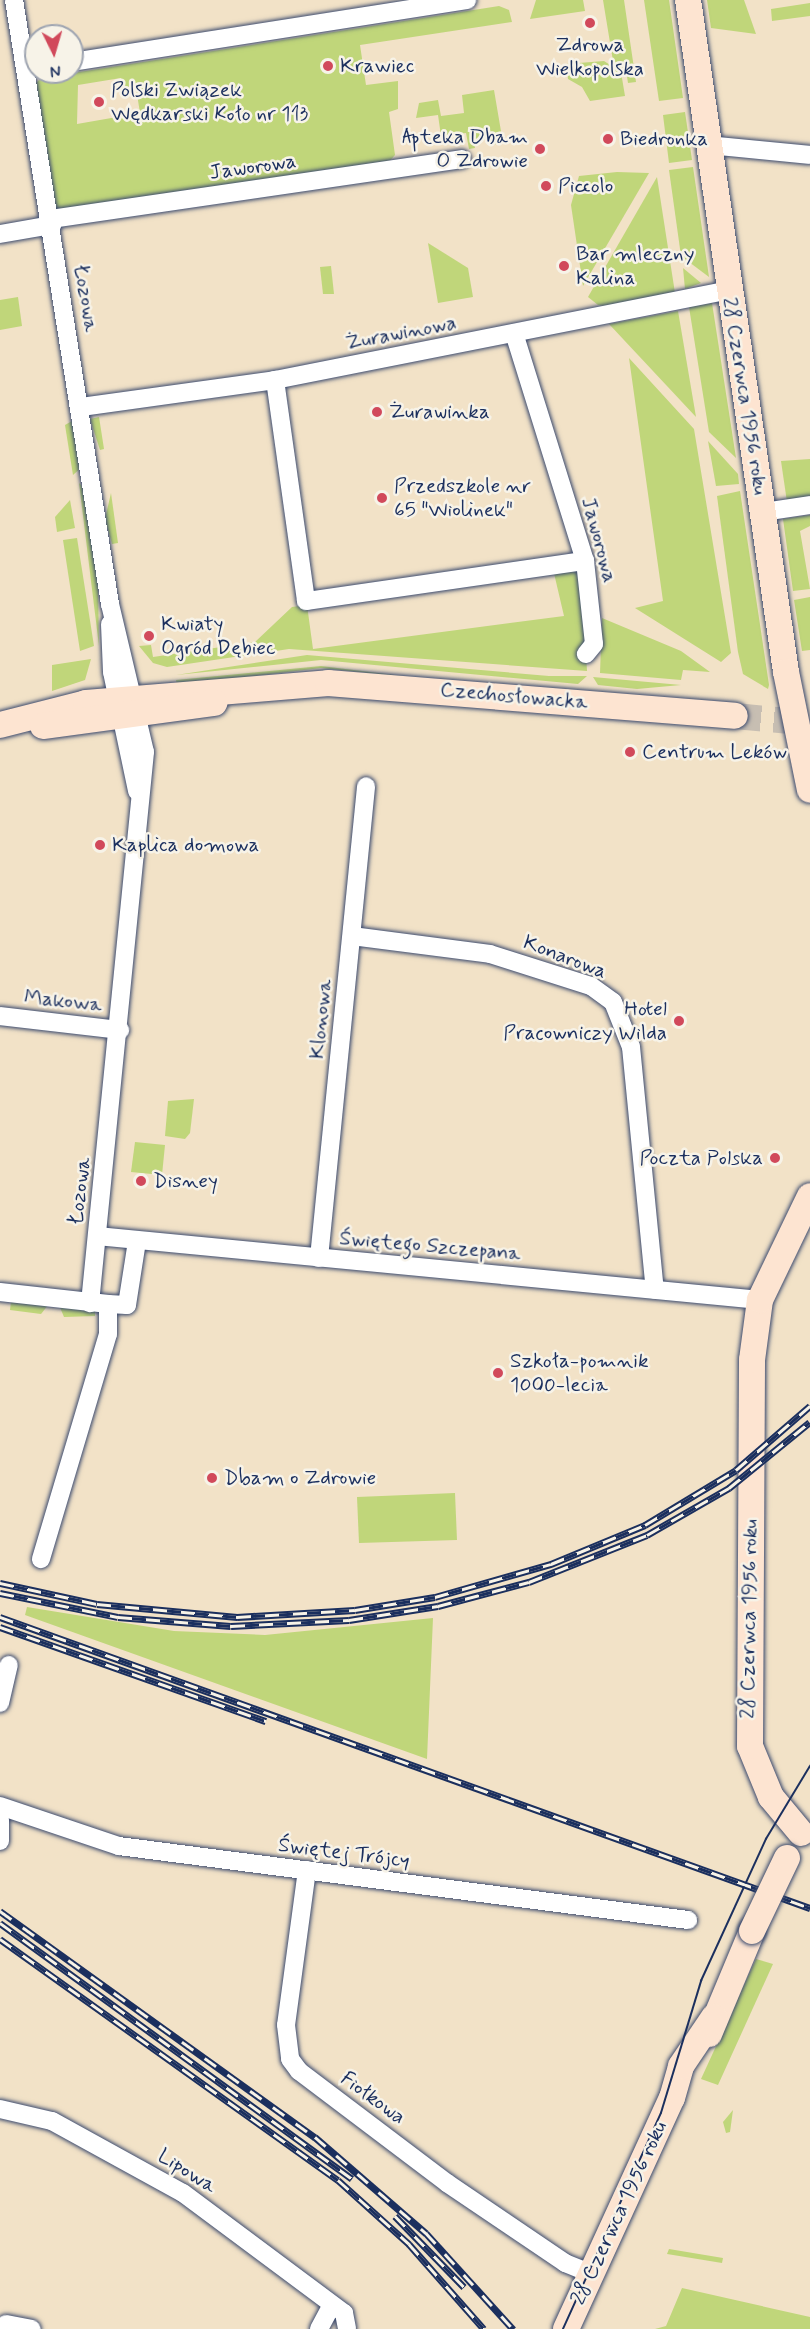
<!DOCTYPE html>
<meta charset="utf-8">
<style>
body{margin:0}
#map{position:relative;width:810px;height:2329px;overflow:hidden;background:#f2e2c7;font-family:Mynerve,sans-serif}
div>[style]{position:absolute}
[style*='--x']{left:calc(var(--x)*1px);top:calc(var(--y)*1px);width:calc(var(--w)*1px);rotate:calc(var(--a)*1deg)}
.green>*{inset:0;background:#c0d67a}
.secondary-tunnel>*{height:26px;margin-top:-13px;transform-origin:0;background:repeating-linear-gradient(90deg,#c7beb2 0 26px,transparent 0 39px)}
.roads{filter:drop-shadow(0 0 2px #3b4a6e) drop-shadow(0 0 2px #3b4a6e)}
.street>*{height:18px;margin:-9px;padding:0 9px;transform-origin:9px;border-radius:9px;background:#fff}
.secondary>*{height:26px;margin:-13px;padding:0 13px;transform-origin:13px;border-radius:13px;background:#fde4d1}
.tram>*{height:1.5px;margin:-0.75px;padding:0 0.75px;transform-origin:0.75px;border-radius:0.75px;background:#1b2f5e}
.rail>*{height:7px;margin-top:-3.5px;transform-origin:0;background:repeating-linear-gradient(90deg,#f7f3e8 0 14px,#1b2f5e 0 28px);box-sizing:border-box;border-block:2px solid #1b2f5e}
.bridges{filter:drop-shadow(0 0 2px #3b4a6e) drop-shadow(0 0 2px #3b4a6e)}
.secondary-bridge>*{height:26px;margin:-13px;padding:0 13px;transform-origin:13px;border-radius:13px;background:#fde4d1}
.dots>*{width:16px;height:16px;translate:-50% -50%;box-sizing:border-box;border:3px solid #f7f3e8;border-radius:50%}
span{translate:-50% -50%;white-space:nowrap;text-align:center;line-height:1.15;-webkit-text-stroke:5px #f7f3e8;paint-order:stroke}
.poi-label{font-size:21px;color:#1b2f5e}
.left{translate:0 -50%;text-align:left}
.right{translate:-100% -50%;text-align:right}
.street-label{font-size:21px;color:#1b2f5e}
.north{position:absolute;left:24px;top:24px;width:60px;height:60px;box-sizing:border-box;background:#f7f3e8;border:2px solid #9fa5b1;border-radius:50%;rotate:175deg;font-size:16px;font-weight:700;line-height:24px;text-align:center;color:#1b2f5e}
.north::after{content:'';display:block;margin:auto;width:21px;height:27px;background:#d1495b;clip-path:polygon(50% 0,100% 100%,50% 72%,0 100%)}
</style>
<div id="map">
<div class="green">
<i style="clip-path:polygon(536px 0,583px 0,585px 11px,530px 19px)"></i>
<i style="clip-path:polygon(603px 0,624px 0,636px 82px,628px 83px,626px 70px,613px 61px)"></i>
<i style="clip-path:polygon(644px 0,669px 0,683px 98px,659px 101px)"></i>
<i style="clip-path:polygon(707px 0,744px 0,756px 34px,711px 28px)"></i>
<i style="clip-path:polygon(810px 3px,810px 16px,772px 21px,771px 9px)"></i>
<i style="clip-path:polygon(evenodd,499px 6px,509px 10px,512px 22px,360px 45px,366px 85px,398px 81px,398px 109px,389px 112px,395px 155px,386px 165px,56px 210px,36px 83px,41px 78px,499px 6px,121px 78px,123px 88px,136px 88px,140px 113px,77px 124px,78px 85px,121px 78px)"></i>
<i style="clip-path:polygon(604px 61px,621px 72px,625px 96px,590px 101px,582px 87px,568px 79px,566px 64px)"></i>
<i style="clip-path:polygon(494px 90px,503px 143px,491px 145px,489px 137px,474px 139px,475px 148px,469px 149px,466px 133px,441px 136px,438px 115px,416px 118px,419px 103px,438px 100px,441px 116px,464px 113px,462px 95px)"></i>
<i style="clip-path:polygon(685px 112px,692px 160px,669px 163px,663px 115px)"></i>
<i style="clip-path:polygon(693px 167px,709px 277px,681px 256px,669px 170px)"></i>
<i style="clip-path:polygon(617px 172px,649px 173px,583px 286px,571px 205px,579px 176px)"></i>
<i style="clip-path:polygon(657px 177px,675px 293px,609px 307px,598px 305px,588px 297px)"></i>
<i style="clip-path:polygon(428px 243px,468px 268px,473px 297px,438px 303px)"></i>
<i style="clip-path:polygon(331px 266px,334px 294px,323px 294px,320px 267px)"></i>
<i style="clip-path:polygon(683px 268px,701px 283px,685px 289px)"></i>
<i style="clip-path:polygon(18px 297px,22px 326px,0 330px,0 300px)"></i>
<i style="clip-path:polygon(712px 303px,736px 458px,709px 432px,689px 307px)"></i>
<i style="clip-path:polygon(678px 311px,696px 417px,609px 324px)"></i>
<i style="clip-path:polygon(629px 358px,694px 429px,731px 653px,721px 662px,635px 608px,663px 601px)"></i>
<i style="clip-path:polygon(99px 417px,104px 449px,100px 450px,90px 419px)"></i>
<i style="clip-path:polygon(72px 421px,82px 467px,73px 475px,65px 425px)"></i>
<i style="clip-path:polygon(708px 441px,738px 474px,739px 484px,716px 486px)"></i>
<i style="clip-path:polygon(810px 459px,810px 499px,787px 502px,781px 461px)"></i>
<i style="clip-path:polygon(79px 483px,85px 489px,98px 583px,99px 646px)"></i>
<i style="clip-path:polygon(740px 491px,769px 685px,768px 689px,743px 674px,738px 652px,717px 496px)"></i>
<i style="clip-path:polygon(111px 493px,118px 543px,112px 544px,105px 519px)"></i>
<i style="clip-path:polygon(70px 500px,75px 528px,57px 532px,55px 517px)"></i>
<i style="clip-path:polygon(810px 515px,810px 526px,800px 531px,810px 589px,793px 591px,783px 519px)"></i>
<i style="clip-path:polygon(77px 538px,94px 646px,80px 651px,63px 540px)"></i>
<i style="clip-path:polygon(581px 565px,587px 671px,289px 649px,167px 667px,153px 663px,139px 646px,151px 645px,153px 657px,255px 642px,292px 607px,307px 605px,313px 649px,564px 616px,553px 569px)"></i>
<i style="clip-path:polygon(810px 597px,810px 650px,802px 651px,794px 600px)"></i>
<i style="clip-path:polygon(602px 618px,681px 651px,710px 672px,683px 670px,681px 680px,600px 673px)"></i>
<i style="clip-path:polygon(307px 655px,549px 676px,587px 676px,578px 684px,321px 660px,176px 675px)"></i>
<i style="clip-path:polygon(91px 659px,85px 680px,52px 691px,52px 665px)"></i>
<i style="clip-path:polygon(321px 666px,461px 683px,321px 668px,177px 685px,176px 680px)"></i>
<i style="clip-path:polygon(593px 677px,681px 685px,637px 689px,598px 685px)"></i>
<i style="clip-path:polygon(194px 1099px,190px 1133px,185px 1139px,165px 1136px,168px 1101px)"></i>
<i style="clip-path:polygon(135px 1142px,165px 1145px,162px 1175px,131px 1172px)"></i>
<i style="clip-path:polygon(11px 1302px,49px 1304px,41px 1314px,10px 1310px)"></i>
<i style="clip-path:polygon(59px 1305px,95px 1310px,95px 1316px,64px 1317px)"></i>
<i style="clip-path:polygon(455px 1493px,457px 1540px,359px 1543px,357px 1497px)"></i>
<i style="clip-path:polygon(27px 1607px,174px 1631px,265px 1635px,433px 1618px,427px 1759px,25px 1615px)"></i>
<i style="clip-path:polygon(756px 1959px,773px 1964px,718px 2085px,701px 2079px)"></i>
<i style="clip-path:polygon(733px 2110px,730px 2132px,726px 2133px,723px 2122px)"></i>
<i style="clip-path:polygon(669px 2249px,723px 2258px,722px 2263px,667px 2254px)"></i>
<i style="clip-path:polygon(682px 2288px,810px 2317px,810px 2329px,655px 2329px,666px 2326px)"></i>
</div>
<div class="secondary-tunnel">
<i style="--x:735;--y:716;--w:75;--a:5.3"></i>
</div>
<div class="roads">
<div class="street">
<i style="--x:14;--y:0;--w:612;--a:80.97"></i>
<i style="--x:110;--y:604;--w:152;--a:76.7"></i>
<i style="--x:145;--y:752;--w:554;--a:95.7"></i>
<i style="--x:72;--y:62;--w:400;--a:-8.9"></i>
<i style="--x:708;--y:145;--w:102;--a:5.6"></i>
<i style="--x:51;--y:219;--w:415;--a:-8.3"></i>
<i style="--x:0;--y:234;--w:53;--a:-9.8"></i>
<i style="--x:514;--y:333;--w:239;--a:72.7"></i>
<i style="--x:585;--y:561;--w:83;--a:83.8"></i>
<i style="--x:594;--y:644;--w:13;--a:129"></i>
<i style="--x:275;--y:380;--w:223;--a:82"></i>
<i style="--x:306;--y:601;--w:282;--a:-8.2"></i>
<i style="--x:81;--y:407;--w:196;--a:-7.9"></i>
<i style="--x:275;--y:380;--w:463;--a:-11.2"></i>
<i style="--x:763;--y:512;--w:48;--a:-8.5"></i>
<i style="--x:110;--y:624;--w:48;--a:87.6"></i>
<i style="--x:112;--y:672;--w:122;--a:78.1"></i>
<i style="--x:352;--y:936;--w:139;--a:7.4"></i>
<i style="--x:490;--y:954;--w:106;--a:17.6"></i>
<i style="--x:591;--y:986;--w:27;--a:36"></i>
<i style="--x:613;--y:1002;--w:48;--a:68.2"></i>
<i style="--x:631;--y:1047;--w:244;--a:84.4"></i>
<i style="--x:0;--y:1016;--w:121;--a:6.7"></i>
<i style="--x:97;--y:1236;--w:666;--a:5.51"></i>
<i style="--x:319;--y:1258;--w:474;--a:-84.3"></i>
<i style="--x:0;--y:1292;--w:109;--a:6.3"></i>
<i style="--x:108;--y:1304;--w:30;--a:90"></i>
<i style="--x:108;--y:1334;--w:235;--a:106.6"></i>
<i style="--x:108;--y:1304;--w:19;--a:3"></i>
<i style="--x:127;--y:1305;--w:65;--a:-81.1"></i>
<i style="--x:0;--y:1703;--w:39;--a:-77"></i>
<i style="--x:0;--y:1806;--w:126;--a:18.6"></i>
<i style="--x:119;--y:1846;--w:574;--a:7.41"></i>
<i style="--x:0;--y:1820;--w:21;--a:90"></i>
<i style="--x:307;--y:1870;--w:156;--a:97.7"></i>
<i style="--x:286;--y:2025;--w:34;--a:83"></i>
<i style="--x:290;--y:2059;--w:15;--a:53"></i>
<i style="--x:299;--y:2071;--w:186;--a:37.1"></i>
<i style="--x:447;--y:2183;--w:143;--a:34.1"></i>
<i style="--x:565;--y:2263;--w:29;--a:22"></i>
<i style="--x:0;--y:2109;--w:53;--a:13"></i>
<i style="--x:52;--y:2121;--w:149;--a:28.8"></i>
<i style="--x:183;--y:2193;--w:201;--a:36.7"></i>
<i style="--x:344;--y:2313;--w:16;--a:79"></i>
<i style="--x:6;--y:2324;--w:26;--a:11"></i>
<i style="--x:319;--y:2329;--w:27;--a:-62"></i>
</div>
<div class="secondary">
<i style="--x:688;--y:0;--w:679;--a:81.7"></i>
<i style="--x:786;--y:672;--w:120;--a:78.5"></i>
<i style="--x:0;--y:725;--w:89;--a:-14.3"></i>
<i style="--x:86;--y:703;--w:243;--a:-4.7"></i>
<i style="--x:328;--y:683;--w:408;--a:4.6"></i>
<i style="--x:43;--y:726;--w:173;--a:-7.7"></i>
<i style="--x:801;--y:1833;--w:47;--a:-129.8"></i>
<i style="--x:771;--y:1797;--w:55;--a:-112.4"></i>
<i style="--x:750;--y:1746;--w:386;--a:-89.7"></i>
<i style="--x:752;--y:1360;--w:61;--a:-82.4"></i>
<i style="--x:760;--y:1300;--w:115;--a:-64.3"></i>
<i style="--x:709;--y:2034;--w:112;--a:-67.3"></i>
<i style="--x:566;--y:2329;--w:254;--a:-65.4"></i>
<i style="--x:672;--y:2098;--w:33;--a:-74"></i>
<i style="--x:681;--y:2066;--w:59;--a:-56"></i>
</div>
</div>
<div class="tram">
<i style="--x:563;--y:2329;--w:237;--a:-65.6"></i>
<i style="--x:661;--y:2113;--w:138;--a:-73.1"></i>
<i style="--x:701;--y:1981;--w:156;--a:-65.4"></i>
<i style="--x:766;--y:1839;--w:85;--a:-58.9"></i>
</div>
<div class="rail">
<i style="--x:0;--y:1583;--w:99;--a:12.2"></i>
<i style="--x:97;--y:1604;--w:141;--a:5.3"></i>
<i style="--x:237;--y:1617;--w:118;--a:-3.4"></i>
<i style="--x:355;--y:1610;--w:81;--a:-9.2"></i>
<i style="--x:435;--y:1597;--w:121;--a:-15.9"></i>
<i style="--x:551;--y:1564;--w:102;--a:-22.5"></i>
<i style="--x:645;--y:1525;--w:106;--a:-31.1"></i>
<i style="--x:736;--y:1470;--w:98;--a:-40.9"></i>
<i style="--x:0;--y:1593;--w:120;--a:11.5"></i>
<i style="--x:118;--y:1617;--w:113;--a:4.6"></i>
<i style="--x:231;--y:1626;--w:118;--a:-2.9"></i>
<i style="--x:349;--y:1620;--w:90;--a:-8.9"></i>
<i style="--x:438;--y:1606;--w:94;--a:-14.8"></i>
<i style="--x:529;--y:1582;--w:127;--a:-21.7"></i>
<i style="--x:647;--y:1535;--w:95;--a:-29.8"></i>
<i style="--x:729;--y:1488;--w:104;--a:-39.2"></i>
<i style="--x:0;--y:1617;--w:861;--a:19.76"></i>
<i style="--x:0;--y:1627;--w:282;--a:19.5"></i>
<i style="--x:0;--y:1911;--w:388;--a:35.7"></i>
<i style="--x:315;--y:2137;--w:147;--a:40.9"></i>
<i style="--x:426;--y:2233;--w:130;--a:47.8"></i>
<i style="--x:0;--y:1923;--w:435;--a:36"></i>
<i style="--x:0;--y:1939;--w:415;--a:35.5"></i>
<i style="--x:338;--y:2180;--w:96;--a:42"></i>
<i style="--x:409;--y:2244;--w:113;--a:48.6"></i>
<i style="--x:395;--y:2216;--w:99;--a:45.8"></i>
</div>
<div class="bridges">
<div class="secondary-bridge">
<i style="--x:752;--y:1931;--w:81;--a:-64.4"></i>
</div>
</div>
<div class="dots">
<i style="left:590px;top:23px;background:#d1495b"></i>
<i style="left:328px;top:66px;background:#d1495b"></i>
<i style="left:99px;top:102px;background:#d1495b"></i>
<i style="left:608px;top:139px;background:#d1495b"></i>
<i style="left:540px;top:149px;background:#d1495b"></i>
<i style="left:546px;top:186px;background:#d1495b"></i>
<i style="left:564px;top:266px;background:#d1495b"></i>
<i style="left:377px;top:412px;background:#d1495b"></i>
<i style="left:382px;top:498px;background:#d1495b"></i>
<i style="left:149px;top:636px;background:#d1495b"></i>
<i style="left:630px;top:752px;background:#d1495b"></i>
<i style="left:100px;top:845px;background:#d1495b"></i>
<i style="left:679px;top:1021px;background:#d1495b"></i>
<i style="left:775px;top:1158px;background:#d1495b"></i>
<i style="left:141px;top:1181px;background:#d1495b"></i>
<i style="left:498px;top:1373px;background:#d1495b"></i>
<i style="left:212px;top:1478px;background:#d1495b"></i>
</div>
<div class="poi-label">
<span style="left:590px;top:57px">Zdrowa<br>Wielkopolska</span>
<span class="left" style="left:340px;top:66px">Krawiec</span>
<span class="left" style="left:111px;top:102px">Polski Związek<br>Wędkarski Koło nr 113</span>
<span class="right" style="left:528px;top:149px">Apteka Dbam<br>O Zdrowie</span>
<span class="left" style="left:620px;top:139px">Biedronka</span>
<span class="left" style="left:558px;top:186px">Piccolo</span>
<span class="left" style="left:576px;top:266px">Bar mleczny<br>Kalina</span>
<span class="left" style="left:389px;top:412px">Żurawinka</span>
<span class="left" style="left:394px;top:498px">Przedszkole nr<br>65 "Wiolinek"</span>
<span class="left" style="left:161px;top:636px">Kwiaty<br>Ogród Dębiec</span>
<span class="left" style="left:642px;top:752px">Centrum Leków</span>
<span class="left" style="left:112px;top:845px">Kaplica domowa</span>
<span class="right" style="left:667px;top:1021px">Hotel<br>Pracowniczy Wilda</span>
<span class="right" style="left:763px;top:1158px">Poczta Polska</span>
<span class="left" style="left:153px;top:1181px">Disney</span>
<span class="left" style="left:510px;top:1373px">Szkoła-pomnik<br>1000-lecia</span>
<span class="left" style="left:224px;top:1478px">Dbam o Zdrowie</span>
</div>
<div class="street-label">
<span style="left:253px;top:167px;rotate:-8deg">Jaworowa</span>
<span style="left:86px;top:298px;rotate:81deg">Łozowa</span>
<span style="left:401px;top:333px;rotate:-11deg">Żurawinowa</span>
<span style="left:745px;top:396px;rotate:81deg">28 Czerwca 1956 roku</span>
<span style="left:599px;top:540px;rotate:75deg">Jaworowa</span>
<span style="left:514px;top:696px;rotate:5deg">Czechosłowacka</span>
<span style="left:565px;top:957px;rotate:21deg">Konarowa</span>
<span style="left:63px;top:1001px;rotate:6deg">Makowa</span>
<span style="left:321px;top:1019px;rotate:-84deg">Klonowa</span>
<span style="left:80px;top:1191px;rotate:-83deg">Łozowa</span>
<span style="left:430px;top:1246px;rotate:5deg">Świętego Szczepana</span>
<span style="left:749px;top:1619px;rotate:-89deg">28 Czerwca 1956 roku</span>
<span style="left:344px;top:1853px;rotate:7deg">Świętej Trójcy</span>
<span style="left:373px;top:2098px;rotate:36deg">Fiołkowa</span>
<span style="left:187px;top:2171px;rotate:32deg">Lipowa</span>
<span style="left:619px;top:2213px;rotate:-65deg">28 Czerwca 1956 roku</span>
</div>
<div class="north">N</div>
</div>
